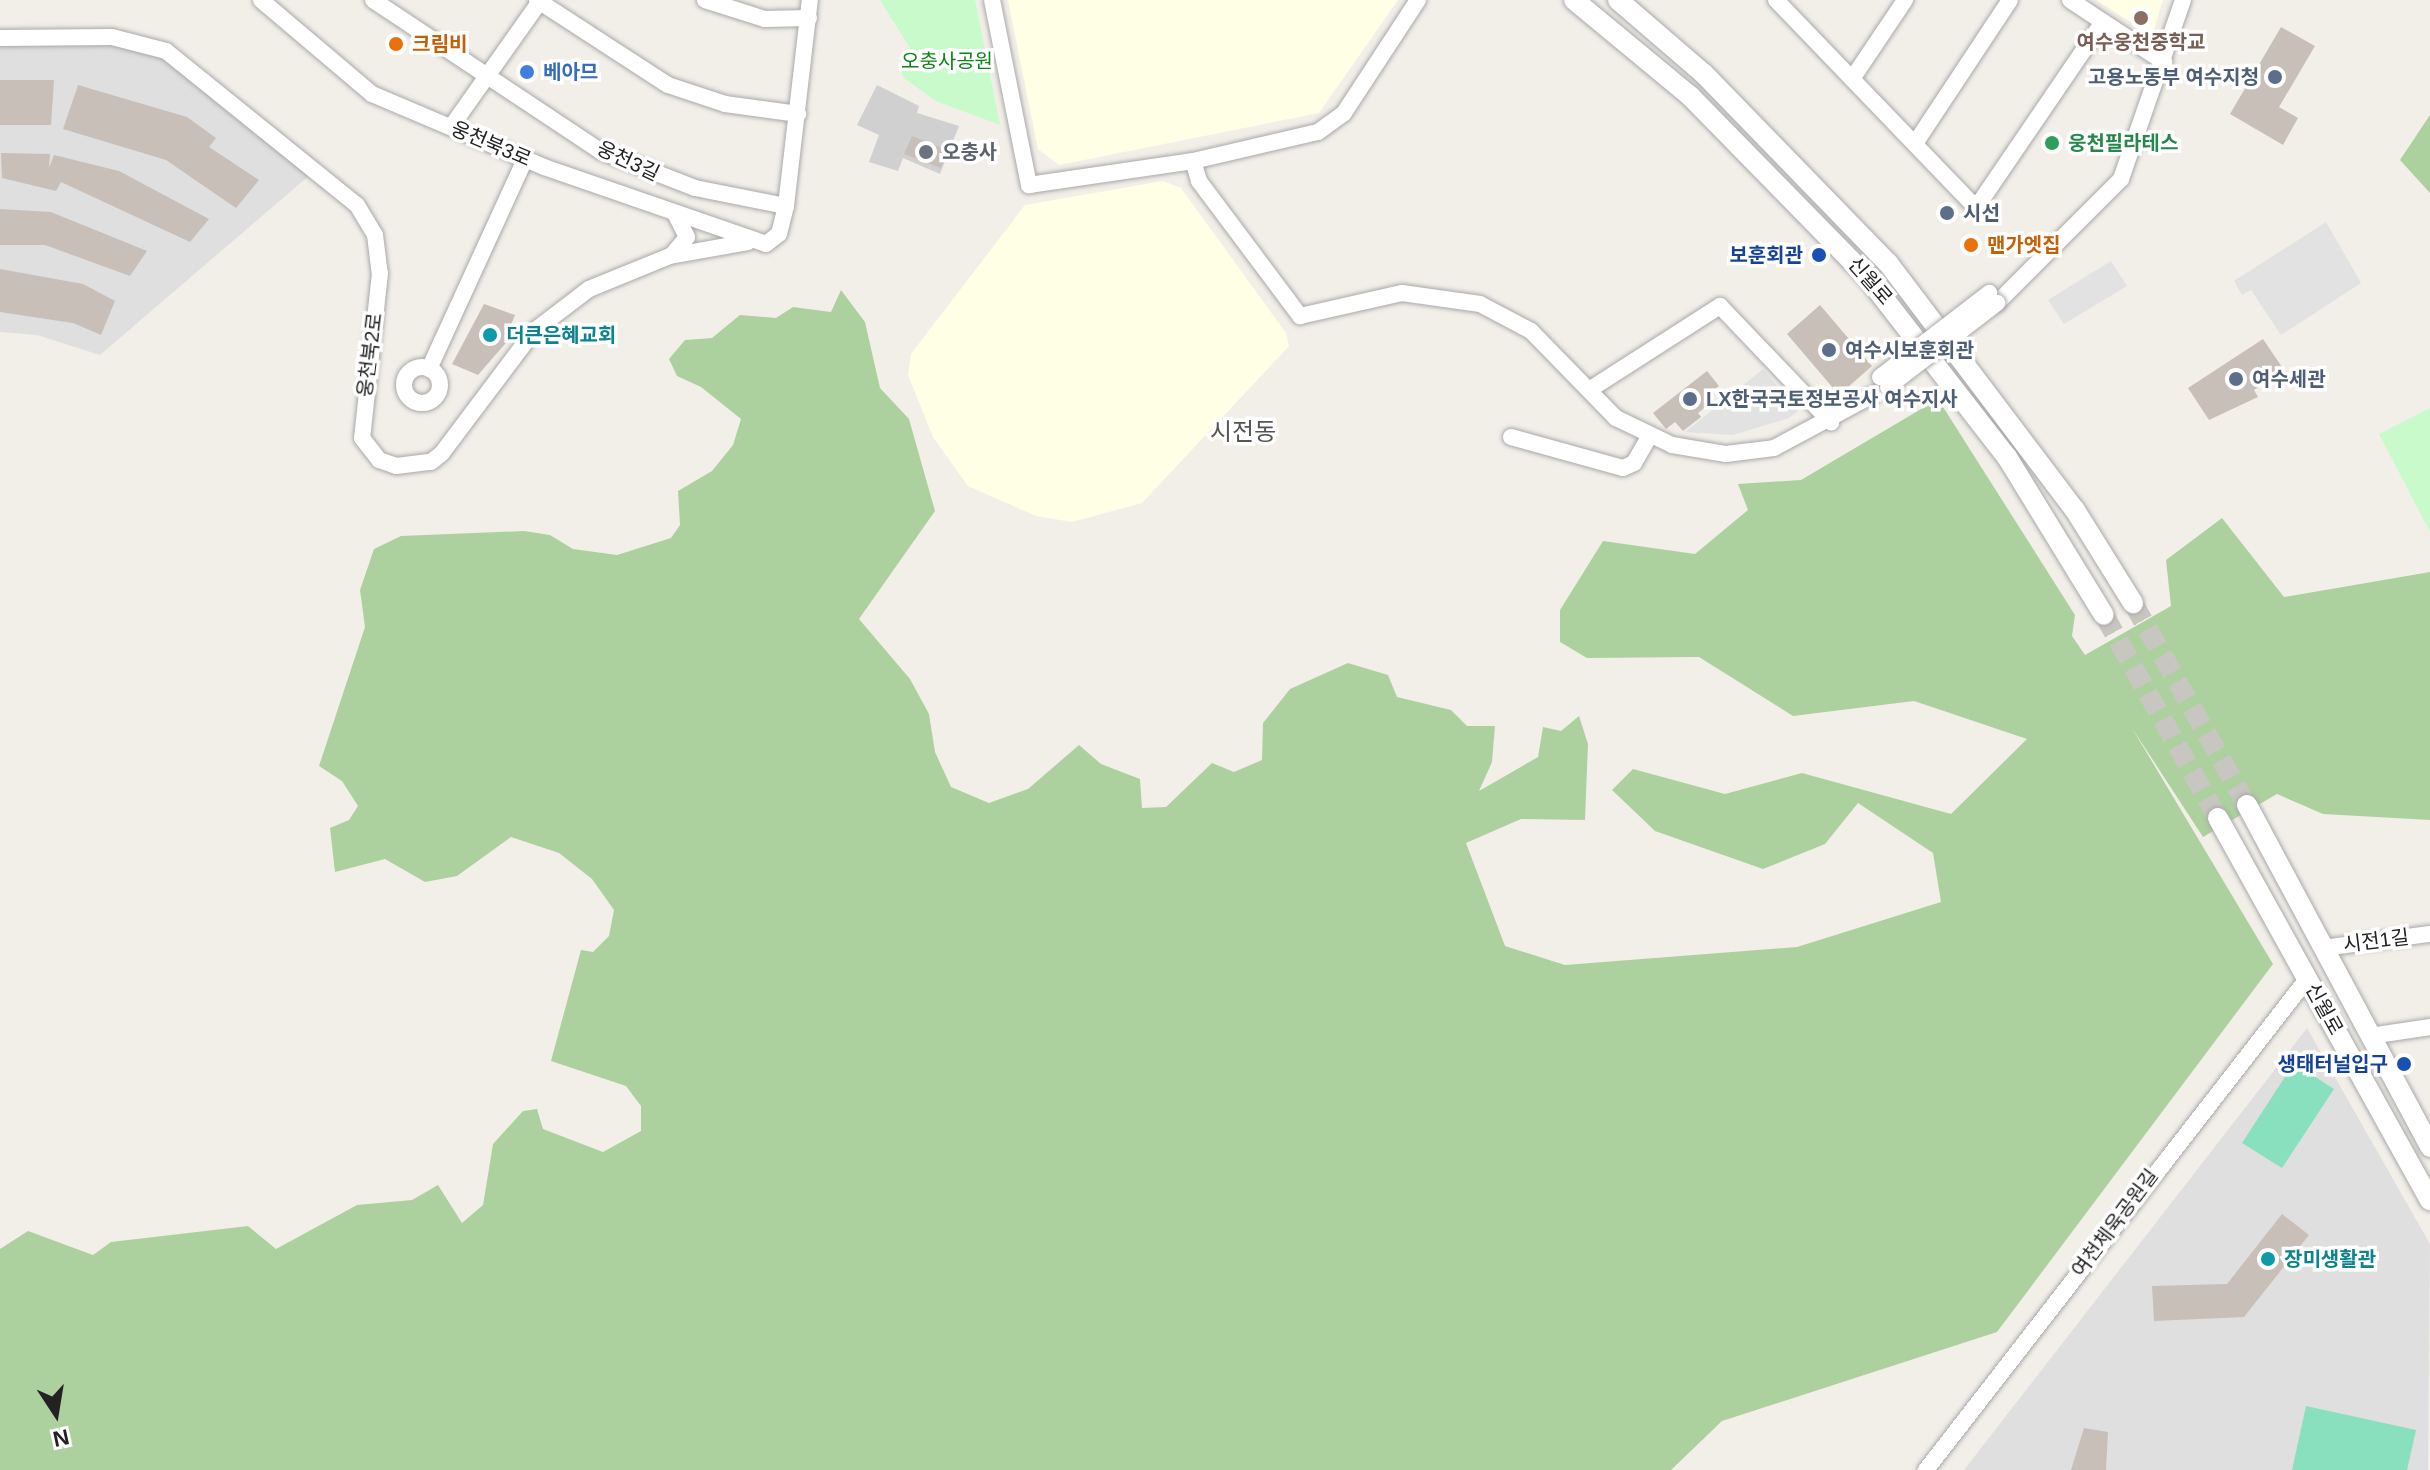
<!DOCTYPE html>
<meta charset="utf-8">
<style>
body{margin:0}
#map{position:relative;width:2430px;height:1470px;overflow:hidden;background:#f2efe9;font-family:Helvetica,"Noto Sans KR",sans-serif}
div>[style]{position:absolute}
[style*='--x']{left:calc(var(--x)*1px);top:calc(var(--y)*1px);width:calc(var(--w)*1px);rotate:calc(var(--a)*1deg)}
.residential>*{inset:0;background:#e0dfdf}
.education>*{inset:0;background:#ffffe5}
.religious>*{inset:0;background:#d0d0d0}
.forest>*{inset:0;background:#add19e}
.park>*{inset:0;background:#c8facc}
.pitch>*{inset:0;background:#88e0be}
.parking>*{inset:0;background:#e2e2e2}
.building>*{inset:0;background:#c7bfb8}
.tertiary-tunnel>*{height:20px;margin-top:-10px;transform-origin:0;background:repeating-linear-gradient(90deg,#c8c6c1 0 20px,transparent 0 30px)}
.roads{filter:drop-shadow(0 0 2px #a9a9a9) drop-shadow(0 0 2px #a9a9a9)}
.minor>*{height:16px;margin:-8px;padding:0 8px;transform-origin:8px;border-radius:8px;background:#fff}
.minor>.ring{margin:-8px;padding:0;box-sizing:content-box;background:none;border:16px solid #fff;border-radius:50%}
.tertiary>*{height:20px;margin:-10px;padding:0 10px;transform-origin:10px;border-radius:10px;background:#fff}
.bridges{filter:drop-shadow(0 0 2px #a9a9a9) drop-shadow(0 0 2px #a9a9a9)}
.minor-bridge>*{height:16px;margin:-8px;padding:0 8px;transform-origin:8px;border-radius:8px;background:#fff}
.dots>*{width:22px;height:22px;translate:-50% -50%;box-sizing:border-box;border:4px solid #fff;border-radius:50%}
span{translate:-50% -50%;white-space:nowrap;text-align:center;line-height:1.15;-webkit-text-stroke:7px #fff;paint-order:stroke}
.education-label{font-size:20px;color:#785e54;font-weight:700}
.food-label{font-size:20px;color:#c56008;font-weight:700}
.left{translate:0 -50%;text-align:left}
.park-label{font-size:20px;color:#0c8416}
.shop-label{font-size:20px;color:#366cbe;font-weight:700}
.service-label{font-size:20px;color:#4e5e75;font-weight:700}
.right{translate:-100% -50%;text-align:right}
.leisure-label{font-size:20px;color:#27864d;font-weight:700}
.street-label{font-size:20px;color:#222}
.worship-label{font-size:20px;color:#5b616d;font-weight:700}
.transit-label{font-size:20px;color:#164399;font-weight:700}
.culture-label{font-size:20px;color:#0d838f;font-weight:700}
.quarter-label{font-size:24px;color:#555}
.north{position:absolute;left:16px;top:1374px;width:80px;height:80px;-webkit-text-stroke:6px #fff;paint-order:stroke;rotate:168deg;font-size:22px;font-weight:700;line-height:32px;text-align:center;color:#222}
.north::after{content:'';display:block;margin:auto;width:28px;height:36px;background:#222;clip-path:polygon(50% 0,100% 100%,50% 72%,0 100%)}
</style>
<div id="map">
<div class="residential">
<i style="clip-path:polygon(96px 42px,164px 56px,311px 174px,100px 355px,37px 335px,0 332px,0 45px)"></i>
<i style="clip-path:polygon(2307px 1028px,2430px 1244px,2428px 1470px,1964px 1470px)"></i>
</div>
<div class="education">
<i style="clip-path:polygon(1008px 0,1398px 0,1319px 113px,1059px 165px,1038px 149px)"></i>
<i style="clip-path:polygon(2096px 0,2163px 0,2152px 36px)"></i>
<i style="clip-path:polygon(1163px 181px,1181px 188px,1286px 333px,1289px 346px,1142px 503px,1072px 522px,1036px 516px,968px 486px,933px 437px,908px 375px,911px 354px,1025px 205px)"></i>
</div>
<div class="religious">
<i style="clip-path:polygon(877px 85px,919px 106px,917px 113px,959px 126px,940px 174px,903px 158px,898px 171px,869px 162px,879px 135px,857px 125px)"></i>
</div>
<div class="forest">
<i style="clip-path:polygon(2430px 115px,2430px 193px,2400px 160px)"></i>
<i style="clip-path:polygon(841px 290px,865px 322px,880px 388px,909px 419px,935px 511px,859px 619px,910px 679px,929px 714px,935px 752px,951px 787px,989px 803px,1028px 789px,1079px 745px,1101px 764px,1140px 779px,1142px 808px,1166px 807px,1212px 763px,1234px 772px,1262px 760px,1263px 723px,1290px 689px,1348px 663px,1388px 675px,1397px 697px,1451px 710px,1467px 726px,1495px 726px,1492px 762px,1479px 791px,1538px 757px,1543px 727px,1561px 731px,1579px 716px,1588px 744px,1585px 820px,1521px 819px,1466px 843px,1505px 946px,1565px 965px,1797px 947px,1941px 902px,1933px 853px,1858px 803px,1825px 844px,1763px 869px,1655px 831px,1612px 790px,1633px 769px,1725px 794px,1802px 773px,1951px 814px,2027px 739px,1914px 701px,1793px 716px,1699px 657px,1587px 658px,1560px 642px,1560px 610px,1603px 541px,1695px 554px,1748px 510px,1738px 484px,1801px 480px,1938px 399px,2075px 615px,2072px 636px,2085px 655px,2171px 606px,2166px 560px,2222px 518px,2284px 597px,2430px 572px,2430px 820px,2323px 814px,2277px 794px,2203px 837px,2132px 728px,2273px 964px,1997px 1332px,1722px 1421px,1671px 1470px,0 1470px,0 1249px,28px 1231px,93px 1255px,111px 1242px,248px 1226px,276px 1249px,357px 1205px,412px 1200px,438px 1185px,462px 1223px,483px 1205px,493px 1144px,523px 1111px,537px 1109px,543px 1129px,603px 1152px,641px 1131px,641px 1106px,626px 1086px,551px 1061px,581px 950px,593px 952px,609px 936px,614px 910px,592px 879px,559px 853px,511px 837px,457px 876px,425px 882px,385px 859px,335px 872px,330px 828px,349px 820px,358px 806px,342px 781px,319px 766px,365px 627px,360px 590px,374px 549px,401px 536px,524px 531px,550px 535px,573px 549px,617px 555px,671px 538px,680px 525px,678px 491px,712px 471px,733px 445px,741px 419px,701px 387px,677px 376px,669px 359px,685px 340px,712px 338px,740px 315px,776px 318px,793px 307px,831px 312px)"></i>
</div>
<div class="park">
<i style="clip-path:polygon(880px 0,975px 0,1000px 125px,936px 101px,905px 79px,898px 66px,910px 48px)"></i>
<i style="clip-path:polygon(2430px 408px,2430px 532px,2379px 434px)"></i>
</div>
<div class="pitch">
<i style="clip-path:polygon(2294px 1063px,2334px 1089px,2282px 1168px,2242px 1143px)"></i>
<i style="clip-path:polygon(2306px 1406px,2416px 1430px,2407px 1470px,2292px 1470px)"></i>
</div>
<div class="parking">
<i style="clip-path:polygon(2326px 222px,2361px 283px,2281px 335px,2251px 290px,2242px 295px,2234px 281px)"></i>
<i style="clip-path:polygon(2111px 261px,2127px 286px,2064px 324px,2048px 300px)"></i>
<i style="clip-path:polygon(1763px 369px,1798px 411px,1789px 418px,1733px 435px,1685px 432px)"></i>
</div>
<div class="building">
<i style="clip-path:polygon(2281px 27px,2315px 46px,2279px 107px,2298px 118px,2283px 145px,2230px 114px)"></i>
<i style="clip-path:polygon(0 80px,54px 80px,51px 125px,0 125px)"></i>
<i style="clip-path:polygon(78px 85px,187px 117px,216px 138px,209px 147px,259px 180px,236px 208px,166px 160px,63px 129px)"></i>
<i style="clip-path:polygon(912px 136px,948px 150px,941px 168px,904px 154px)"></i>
<i style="clip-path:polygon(1px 153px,50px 154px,49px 168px,54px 155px,119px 171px,209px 219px,190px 242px,61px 182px,56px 191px,2px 178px)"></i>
<i style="clip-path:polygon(0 209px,51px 212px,147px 251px,130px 276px,45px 245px,0 245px)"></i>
<i style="clip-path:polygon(0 269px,83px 284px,115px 301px,101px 335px,73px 323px,0 312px)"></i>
<i style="clip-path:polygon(484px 304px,515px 315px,511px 325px,518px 329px,478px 375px,452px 364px)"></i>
<i style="clip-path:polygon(1820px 305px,1872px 366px,1839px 395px,1787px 334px)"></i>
<i style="clip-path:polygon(2263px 339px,2284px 370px,2254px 390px,2258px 397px,2209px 420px,2188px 388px)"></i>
<i style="clip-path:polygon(1707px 371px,1719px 386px,1707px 395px,1712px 402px,1698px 413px,1701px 417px,1683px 431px,1675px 422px,1666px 429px,1653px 413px)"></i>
<i style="clip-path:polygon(2282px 1214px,2309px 1235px,2244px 1317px,2154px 1321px,2152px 1286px,2227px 1284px)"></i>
<i style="clip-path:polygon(2084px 1428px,2108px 1432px,2106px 1470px,2071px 1470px)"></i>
</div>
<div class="tertiary-tunnel">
<i style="--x:2133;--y:603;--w:232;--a:60.6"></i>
<i style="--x:2104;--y:615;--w:233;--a:60.7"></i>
</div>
<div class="roads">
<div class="minor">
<i style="--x:261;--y:0;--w:145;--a:40.3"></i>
<i style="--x:372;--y:94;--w:187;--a:23"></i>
<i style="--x:544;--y:167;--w:235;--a:19.1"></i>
<i style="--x:766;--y:244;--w:16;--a:-38"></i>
<i style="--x:779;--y:234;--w:29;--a:-76"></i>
<i style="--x:786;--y:206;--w:207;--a:-83.4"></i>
<i style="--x:373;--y:0;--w:273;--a:33.6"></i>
<i style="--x:600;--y:151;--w:102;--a:21.3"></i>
<i style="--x:695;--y:188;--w:93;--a:11.2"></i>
<i style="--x:537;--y:0;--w:156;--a:33"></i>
<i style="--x:668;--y:85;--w:60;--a:18.4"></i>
<i style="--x:725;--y:104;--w:74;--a:7.8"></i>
<i style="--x:705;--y:0;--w:63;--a:17.6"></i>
<i style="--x:765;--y:19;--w:44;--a:-1.3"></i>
<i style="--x:992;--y:0;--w:189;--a:78.7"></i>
<i style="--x:1029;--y:185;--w:166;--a:-8.3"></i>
<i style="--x:1193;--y:161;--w:128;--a:-13.1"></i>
<i style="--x:1318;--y:132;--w:32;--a:-36"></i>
<i style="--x:1344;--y:113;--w:135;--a:-56.8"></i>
<i style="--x:1776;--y:0;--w:289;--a:46.1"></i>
<i style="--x:1976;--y:208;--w:225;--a:-55.7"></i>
<i style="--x:2070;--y:0;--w:113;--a:33.4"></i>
<i style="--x:0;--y:38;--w:112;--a:-0.5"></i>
<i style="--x:112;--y:37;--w:56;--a:14.5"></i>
<i style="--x:166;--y:51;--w:245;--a:38.9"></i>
<i style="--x:357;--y:205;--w:35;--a:59"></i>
<i style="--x:375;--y:235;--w:38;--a:83"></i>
<i style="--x:380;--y:273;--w:166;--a:96.2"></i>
<i style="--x:362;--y:438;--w:28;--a:52"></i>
<i style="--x:379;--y:460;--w:18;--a:19"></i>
<i style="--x:396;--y:466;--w:35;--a:-7"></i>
<i style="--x:431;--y:462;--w:14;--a:-39"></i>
<i style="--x:442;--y:453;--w:153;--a:-53"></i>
<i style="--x:534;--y:331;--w:69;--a:-37.4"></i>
<i style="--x:589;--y:289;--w:87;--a:-22.2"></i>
<i style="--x:670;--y:256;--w:79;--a:-10.2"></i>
<i style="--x:1854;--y:76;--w:92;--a:-56.1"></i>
<i style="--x:451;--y:127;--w:156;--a:-54.7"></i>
<i style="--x:1916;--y:142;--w:170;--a:-56.5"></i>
<i style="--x:1193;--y:161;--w:21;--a:73"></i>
<i style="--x:1199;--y:181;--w:169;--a:53.2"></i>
<i style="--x:1300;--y:316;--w:105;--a:-12.7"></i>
<i style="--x:1402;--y:293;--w:79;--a:8"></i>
<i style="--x:1480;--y:304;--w:58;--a:27.9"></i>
<i style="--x:1531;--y:331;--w:122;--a:45.7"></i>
<i style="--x:1616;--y:418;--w:62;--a:25.7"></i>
<i style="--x:1672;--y:445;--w:55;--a:9.5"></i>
<i style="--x:1726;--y:454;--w:48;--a:-7.1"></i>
<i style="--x:1774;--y:448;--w:129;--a:-28.2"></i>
<i style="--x:672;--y:255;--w:23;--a:-50"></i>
<i style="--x:687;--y:237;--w:25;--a:-117"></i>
<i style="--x:1997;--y:303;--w:175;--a:-45"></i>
<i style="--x:2121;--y:179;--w:189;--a:-70.9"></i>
<i class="ring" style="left:404px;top:367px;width:20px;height:20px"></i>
<i style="--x:429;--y:369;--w:231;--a:-65.4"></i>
<i style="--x:1589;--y:390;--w:156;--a:-32.7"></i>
<i style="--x:1720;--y:306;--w:161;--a:46.3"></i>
<i style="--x:1511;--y:437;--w:116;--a:15.5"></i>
<i style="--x:1623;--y:468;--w:12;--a:-24"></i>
<i style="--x:1634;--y:463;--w:30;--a:-60"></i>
<i style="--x:2323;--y:948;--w:108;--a:-7.5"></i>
<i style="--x:2370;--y:1036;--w:61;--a:-8.5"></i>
<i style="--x:1926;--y:1470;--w:621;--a:-52.19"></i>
</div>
<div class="tertiary">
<i style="--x:1574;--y:0;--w:151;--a:39.6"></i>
<i style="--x:1690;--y:96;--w:255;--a:45.6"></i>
<i style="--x:1868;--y:278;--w:227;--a:52.2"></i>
<i style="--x:2007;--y:457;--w:185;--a:58.5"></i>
<i style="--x:1618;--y:0;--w:113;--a:40.7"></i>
<i style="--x:1704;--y:74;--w:264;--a:45.8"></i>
<i style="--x:1888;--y:263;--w:310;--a:52.9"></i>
<i style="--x:2075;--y:510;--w:110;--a:58.1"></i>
<i style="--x:2247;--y:805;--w:388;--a:61.8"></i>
<i style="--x:2218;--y:818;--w:437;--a:61"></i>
</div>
</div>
<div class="bridges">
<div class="minor-bridge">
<i style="--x:1880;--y:377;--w:138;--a:-37.6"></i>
<i style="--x:1888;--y:387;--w:138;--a:-37.6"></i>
</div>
</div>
<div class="dots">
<i style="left:2141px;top:18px;background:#8d6e63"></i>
<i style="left:396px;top:44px;background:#e8710a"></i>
<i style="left:527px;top:72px;background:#3f7fe0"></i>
<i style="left:2275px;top:77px;background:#5c6f8a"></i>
<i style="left:2052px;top:143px;background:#2e9e5b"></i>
<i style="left:926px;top:152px;background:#6b7280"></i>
<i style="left:1947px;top:213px;background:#5c6f8a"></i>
<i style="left:1971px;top:245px;background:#e8710a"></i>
<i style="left:1819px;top:255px;background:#1a4fb4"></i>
<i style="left:490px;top:335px;background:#0f9aa8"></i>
<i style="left:1829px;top:350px;background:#5c6f8a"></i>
<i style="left:2236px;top:379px;background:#5c6f8a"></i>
<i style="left:1690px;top:399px;background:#5c6f8a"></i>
<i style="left:2404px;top:1064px;background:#1a4fb4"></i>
<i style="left:2268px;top:1259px;background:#0f9aa8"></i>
</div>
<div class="education-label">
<span style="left:2141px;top:42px">여수웅천중학교</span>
</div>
<div class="food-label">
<span class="left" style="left:412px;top:44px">크림비</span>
<span class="left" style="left:1987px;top:245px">맨가엣집</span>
</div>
<div class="park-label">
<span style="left:947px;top:61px">오충사공원</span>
</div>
<div class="shop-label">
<span class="left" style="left:543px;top:72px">베아므</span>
</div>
<div class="service-label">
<span class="right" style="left:2259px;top:77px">고용노동부 여수지청</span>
<span class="left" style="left:1963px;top:213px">시선</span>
<span class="left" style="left:1845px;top:350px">여수시보훈회관</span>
<span class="left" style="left:2252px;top:379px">여수세관</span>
<span class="left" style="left:1706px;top:399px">LX한국국토정보공사 여수지사</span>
</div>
<div class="leisure-label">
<span class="left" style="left:2068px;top:143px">웅천필라테스</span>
</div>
<div class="street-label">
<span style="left:491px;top:144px;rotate:23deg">웅천북3로</span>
<span style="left:628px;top:161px;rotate:25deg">웅천3길</span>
<span style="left:1870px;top:281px;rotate:49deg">신월로</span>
<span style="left:370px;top:355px;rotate:-83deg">웅천북2로</span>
<span style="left:2376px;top:941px;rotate:-7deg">시전1길</span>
<span style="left:2324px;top:1009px;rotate:61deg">신월로</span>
<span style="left:2115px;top:1223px;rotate:-53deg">여천체육공원길</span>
</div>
<div class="worship-label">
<span class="left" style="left:942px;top:152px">오충사</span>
</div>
<div class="transit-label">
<span class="right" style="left:1803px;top:255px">보훈회관</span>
<span class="right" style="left:2388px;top:1064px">생태터널입구</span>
</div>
<div class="culture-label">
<span class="left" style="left:506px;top:335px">더큰은혜교회</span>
<span class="left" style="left:2284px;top:1259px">장미생활관</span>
</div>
<div class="quarter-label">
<span style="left:1243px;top:432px">시전동</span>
</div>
<div class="north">N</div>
</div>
